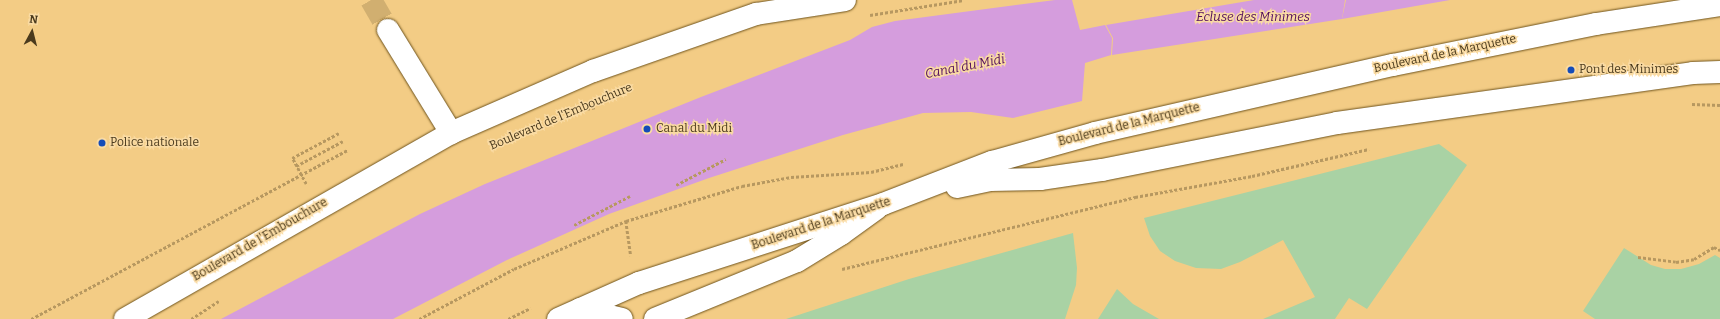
<!DOCTYPE html>
<meta charset="utf-8">
<style>
body{margin:0}
#map{position:relative;width:1720px;height:319px;overflow:hidden;background:#f3cc85;font-family:Bitter,serif}
div>[style]{position:absolute}
[style*='--x']{left:calc(var(--x)*1px);top:calc(var(--y)*1px);width:calc(var(--w)*1px);rotate:calc(var(--a)*1deg)}
.green>*{inset:0;background:#a9d2a4}
.water>*{inset:0;background:#d59ddd}
.minor-tunnel>*{height:22px;margin-top:-11px;transform-origin:0;background:repeating-linear-gradient(90deg,#d1af70 0 22px,transparent 0 33px)}
.path>*{height:2.5px;margin-top:-1.25px;transform-origin:0;background:repeating-linear-gradient(90deg,#b79860 0 3px,transparent 0 5px)}
.roads{filter:drop-shadow(0 0 1px #6f541d) drop-shadow(0 0 1px #6f541d)}
.minor>*{height:22px;margin:-11px;padding:0 11px;transform-origin:11px;border-radius:11px;background:#fff}
.major>*{height:22px;margin:-11px;padding:0 11px;transform-origin:11px;border-radius:11px;background:#fff}
.dots>*{width:11px;height:11px;translate:-50% -50%;box-sizing:border-box;border:2px solid #fadba3;border-radius:50%}
span{translate:-50% -50%;white-space:nowrap;text-align:center;line-height:1.15;-webkit-text-stroke:3px #fadba3;paint-order:stroke}
.street-label{font-size:12px;color:#4a3a1d}
.poi-label{font-size:12px;color:#4a3a1d}
.left{translate:0 -50%;text-align:left}
.water-label{font-size:13px;color:#530e5d;font-style:italic}
.north{position:absolute;left:12px;top:12px;width:40px;height:40px;-webkit-text-stroke:3px #fadba3;paint-order:stroke;rotate:7deg;font-size:11px;font-weight:700;line-height:16px;text-align:center;color:#4a3a1d}
.north::after{content:'';display:block;margin:auto;width:14px;height:18px;background:#4a3a1d;clip-path:polygon(50% 0,100% 100%,50% 72%,0 100%)}
</style>
<div id="map">
<div class="green">
<i style="clip-path:polygon(1439px 144px,1467px 165px,1367px 309px,1349px 298px,1335px 319px,1263px 319px,1315px 297px,1283px 240px,1240px 262px,1221px 269px,1196px 268px,1175px 261px,1160px 251px,1150px 236px,1144px 218px)"></i>
<i style="clip-path:polygon(1073px 233px,1077px 268px,1076px 285px,1065px 319px,786px 319px,909px 279px)"></i>
<i style="clip-path:polygon(1624px 248px,1651px 265px,1665px 269px,1681px 269px,1699px 264px,1715px 255px,1720px 258px,1720px 319px,1595px 319px,1583px 311px)"></i>
<i style="clip-path:polygon(1117px 289px,1133px 304px,1159px 319px,1098px 319px)"></i>
</div>
<div class="water">
<i style="clip-path:polygon(1055px 0,1072px 0,1080px 30px,1105px 25px,1112px 38px,1111px 55px,1085px 63px,1082px 101px,1013px 118px,971px 112px,923px 113px,843px 135px,709px 178px,609px 214px,507px 260px,393px 319px,221px 319px,420px 214px,485px 184px,701px 97px,850px 40px,872px 27px,895px 21px)"></i>
<i style="clip-path:polygon(1254px 0,1345px 0,1342px 19px,1112px 55px,1113px 38px,1106px 25px)"></i>
<i style="clip-path:polygon(1346px 0,1450px 0,1342px 19px)"></i>
</div>
<div class="minor-tunnel">
<i style="--x:371;--y:0;--w:34;--a:60"></i>
</div>
<div class="path">
<i style="--x:870;--y:15;--w:95;--a:-9.1"></i>
<i style="--x:1692;--y:104;--w:28;--a:2"></i>
<i style="--x:577;--y:111;--w:19;--a:-12"></i>
<i style="--x:296;--y:166;--w:53;--a:-28"></i>
<i style="--x:306;--y:184;--w:30;--a:-118"></i>
<i style="--x:292;--y:158;--w:53;--a:-28"></i>
<i style="--x:676;--y:185;--w:56;--a:-27.5"></i>
<i style="--x:626;--y:221;--w:35;--a:82"></i>
<i style="--x:574;--y:225;--w:63;--a:-27.4"></i>
<i style="--x:1638;--y:257;--w:38;--a:7"></i>
<i style="--x:1676;--y:262;--w:18;--a:-9"></i>
<i style="--x:1694;--y:259;--w:23;--a:-31"></i>
<i style="--x:1714;--y:247;--w:7;--a:27"></i>
<i style="--x:842;--y:269;--w:302;--a:-13.8"></i>
<i style="--x:1135;--y:197;--w:119;--a:-10.2"></i>
<i style="--x:1252;--y:176;--w:120;--a:-13"></i>
<i style="--x:31;--y:319;--w:359;--a:-28.1"></i>
<i style="--x:191;--y:319;--w:33;--a:-33"></i>
<i style="--x:419;--y:319;--w:107;--a:-27.8"></i>
<i style="--x:514;--y:269;--w:122;--a:-23.2"></i>
<i style="--x:626;--y:221;--w:121;--a:-16.8"></i>
<i style="--x:742;--y:186;--w:50;--a:-10.4"></i>
<i style="--x:791;--y:177;--w:80;--a:-3.6"></i>
<i style="--x:871;--y:172;--w:33;--a:-14"></i>
<i style="--x:508;--y:319;--w:25;--a:-26"></i>
</div>
<div class="roads">
<div class="minor">
<i style="--x:388;--y:30;--w:121;--a:58.5"></i>
<i style="--x:580;--y:309;--w:43;--a:13.4"></i>
<i style="--x:655;--y:319;--w:153;--a:-22.2"></i>
<i style="--x:797;--y:261;--w:52;--a:-31.5"></i>
<i style="--x:841;--y:234;--w:44;--a:-35.8"></i>
</div>
<div class="major">
<i style="--x:957;--y:187;--w:34;--a:-12"></i>
<i style="--x:990;--y:180;--w:50;--a:-1.1"></i>
<i style="--x:1040;--y:179;--w:63;--a:-8.3"></i>
<i style="--x:1102;--y:170;--w:240;--a:-11.3"></i>
<i style="--x:1337;--y:123;--w:359;--a:-8"></i>
<i style="--x:1693;--y:73;--w:27;--a:-2"></i>
<i style="--x:125;--y:319;--w:375;--a:-29.7"></i>
<i style="--x:451;--y:133;--w:155;--a:-23.6"></i>
<i style="--x:593;--y:71;--w:173;--a:-19.3"></i>
<i style="--x:756;--y:14;--w:90;--a:-8.9"></i>
<i style="--x:558;--y:319;--w:89;--a:-24"></i>
<i style="--x:639;--y:283;--w:256;--a:-17.9"></i>
<i style="--x:883;--y:204;--w:117;--a:-21.1"></i>
<i style="--x:992;--y:162;--w:107;--a:-15.7"></i>
<i style="--x:1095;--y:133;--w:306;--a:-12.9"></i>
<i style="--x:1393;--y:65;--w:207;--a:-11.4"></i>
<i style="--x:1596;--y:24;--w:125;--a:-8.7"></i>
</div>
</div>
<div class="dots">
<i style="left:1571px;top:70px;background:#154cb8"></i>
<i style="left:647px;top:129px;background:#154cb8"></i>
<i style="left:102px;top:143px;background:#154cb8"></i>
</div>
<div class="street-label">
<span style="left:1445px;top:54px;rotate:-12deg">Boulevard de la Marquette</span>
<span style="left:561px;top:117px;rotate:-23deg">Boulevard de l'Embouchure</span>
<span style="left:1129px;top:125px;rotate:-14deg">Boulevard de la Marquette</span>
<span style="left:821px;top:224px;rotate:-18deg">Boulevard de la Marquette</span>
<span style="left:260px;top:240px;rotate:-30deg">Boulevard de l'Embouchure</span>
</div>
<div class="poi-label">
<span class="left" style="left:1579px;top:70px">Pont des Minimes</span>
<span class="left" style="left:656px;top:129px">Canal du Midi</span>
<span class="left" style="left:110px;top:143px">Police nationale</span>
</div>
<div class="water-label">
<span style="left:1253px;top:17px">Écluse des Minimes</span>
<span style="left:965px;top:67px;rotate:-11deg">Canal du Midi</span>
</div>
<div class="north">N</div>
</div>
